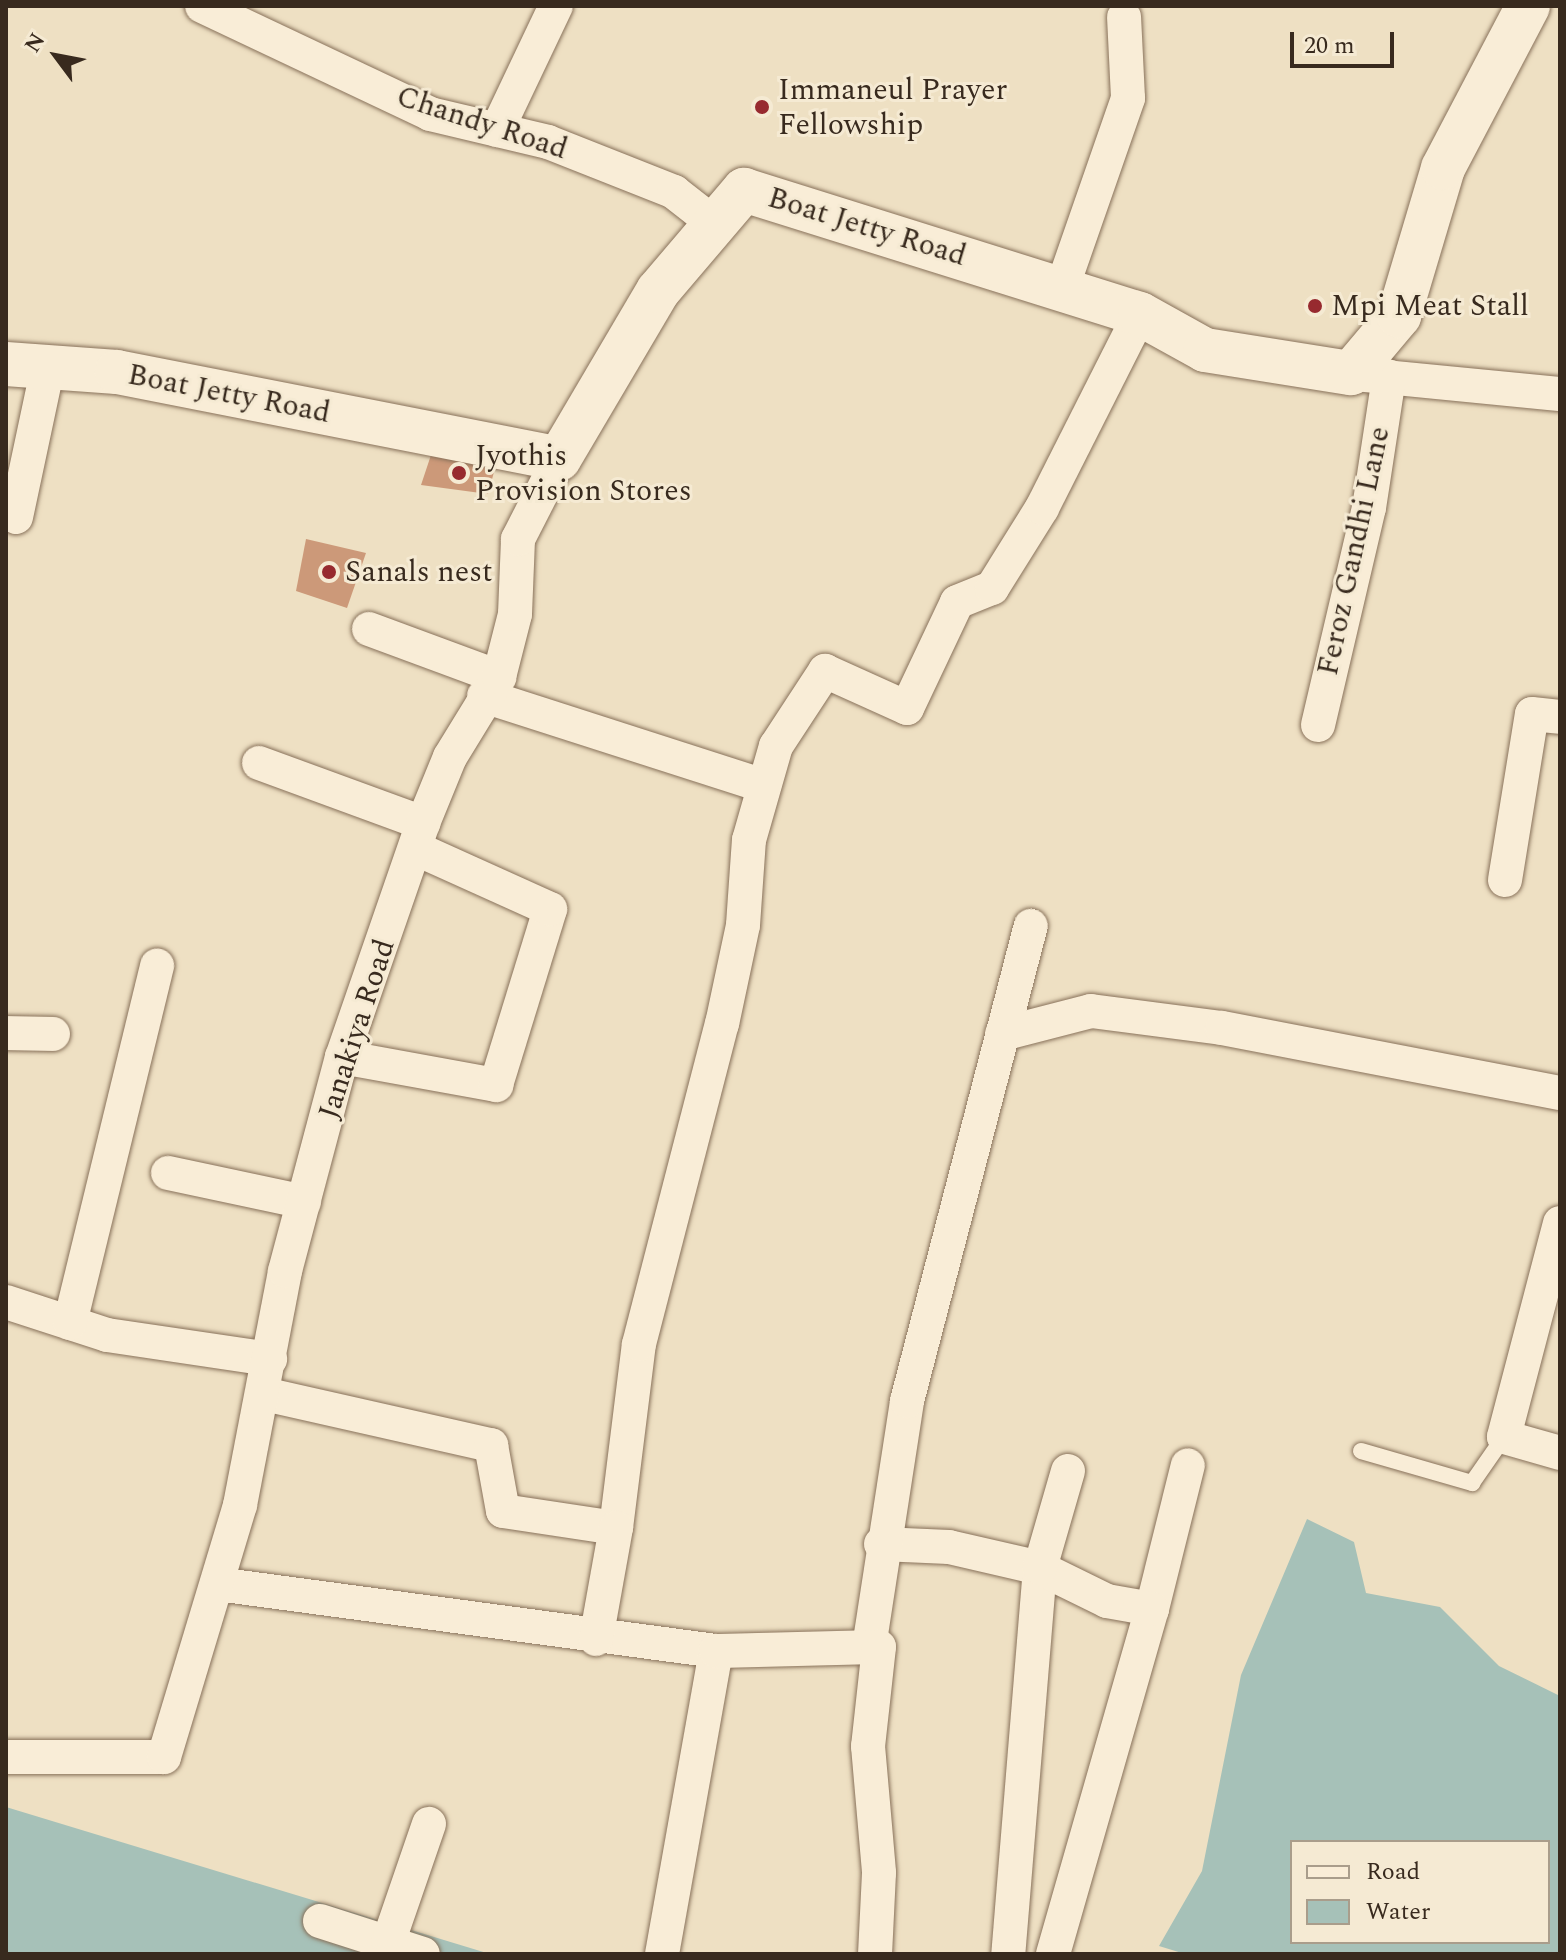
<!DOCTYPE html>
<style>
body{margin:0}
#map{position:relative;width:1566px;height:1960px;overflow:hidden;background:#eee0c3;font-family:Spectral,serif}
div>[style]{position:absolute}
[style*='--x']{left:calc(var(--x)*1px);top:calc(var(--y)*1px);width:calc(var(--w)*1px);rotate:calc(var(--a)*1deg)}
.water>*{inset:0;background:#a6c1b8}
.building>*{inset:0;background:#cc9979}
.roads{filter:drop-shadow(0 0 2px #88715a) drop-shadow(0 0 2px #88715a)}
.lane>*{height:16px;margin:-8px;padding:0 8px;transform-origin:8px;border-radius:8px;background:#f9edd7}
.street>*{height:34px;margin:-17px;padding:0 17px;transform-origin:17px;border-radius:17px;background:#f9edd7}
.secondary>*{height:44px;margin:-22px;padding:0 22px;transform-origin:22px;border-radius:22px;background:#f9edd7}
.dots>*{width:22px;height:22px;translate:-50% -50%;box-sizing:border-box;border:4px solid #f5ead3;border-radius:50%}
span{translate:-50% -50%;white-space:nowrap;text-align:center;line-height:1.15;-webkit-text-stroke:6px #f5ead3;paint-order:stroke}
.poi-label{font-size:30px;color:#382a1e}
.left{translate:0 -50%;text-align:left}
.street-label{font-size:30px;color:#382a1e}
.frame{position:absolute;inset:0;border:8px solid #382a1e;pointer-events:none}
.legend{position:absolute;left:1290px;top:1840px;width:260px;height:104px;box-sizing:border-box;background:#f5ead3;border:2px solid #a99d8b;margin:0;padding:10px 14px;list-style:none;font-size:24px;color:#382a1e}
.legend li{display:flex;align-items:center;gap:16px;height:40px}
.legend b{width:40px;border:2px solid #a99d8b}
.north{position:absolute;left:16px;top:16px;width:80px;height:80px;-webkit-text-stroke:6px #f5ead3;paint-order:stroke;rotate:302deg;font-size:22px;font-weight:700;line-height:32px;text-align:center;color:#382a1e}
.north::after{content:'';display:block;margin:auto;width:28px;height:36px;background:#382a1e;clip-path:polygon(50% 0,100% 100%,50% 72%,0 100%)}
.scale{position:absolute;left:1290px;top:32px;width:104px;height:36px;box-sizing:border-box;border:4px solid #382a1e;border-top:0;padding-left:10px;font-size:24px;line-height:28px;white-space:nowrap;color:#382a1e;-webkit-text-stroke:6px #f5ead3;paint-order:stroke}
</style>
<div id="map">
<div class="water">
<i style="clip-path:polygon(evenodd,1307px 1519px,1354px 1542px,1366px 1593px,1440px 1607px,1499px 1666px,1560px 1696px,1560px 1954px,1185px 1954px,1159px 1946px,1202px 1871px,1241px 1675px,1307px 1519px,1292px 1842px,1548px 1842px,1548px 1942px,1292px 1942px,1292px 1842px)"></i>
<i style="clip-path:polygon(6px 1807px,490px 1954px,6px 1954px)"></i>
</div>
<div class="building">
<i style="clip-path:polygon(432px 452px,497px 461px,488px 494px,421px 485px)"></i>
<i style="clip-path:polygon(306px 539px,366px 553px,347px 608px,296px 591px)"></i>
</div>
<div class="roads">
<div class="lane">
<i style="--x:1361;--y:1451;--w:116;--a:16.1"></i>
<i style="--x:1472;--y:1483;--w:56;--a:-55.2"></i>
</div>
<div class="street">
<i style="--x:202;--y:6;--w:252;--a:25.3"></i>
<i style="--x:430;--y:114;--w:121;--a:13.3"></i>
<i style="--x:548;--y:142;--w:136;--a:21.6"></i>
<i style="--x:674;--y:192;--w:52;--a:38"></i>
<i style="--x:497;--y:130;--w:137;--a:-64.6"></i>
<i style="--x:1062;--y:288;--w:201;--a:-70.8"></i>
<i style="--x:1128;--y:98;--w:81;--a:-92.8"></i>
<i style="--x:1365;--y:375;--w:196;--a:5.6"></i>
<i style="--x:16;--y:517;--w:153;--a:-78"></i>
<i style="--x:369;--y:629;--w:139;--a:20.3"></i>
<i style="--x:484;--y:696;--w:294;--a:17.8"></i>
<i style="--x:1318;--y:725;--w:223;--a:-76.8"></i>
<i style="--x:1369;--y:508;--w:133;--a:-81.3"></i>
<i style="--x:259;--y:763;--w:175;--a:20.1"></i>
<i style="--x:1505;--y:880;--w:168;--a:-80.8"></i>
<i style="--x:1532;--y:714;--w:28;--a:6"></i>
<i style="--x:6;--y:1033;--w:47;--a:1.2"></i>
<i style="--x:1002;--y:1034;--w:92;--a:-14.5"></i>
<i style="--x:1091;--y:1011;--w:132;--a:7.4"></i>
<i style="--x:1222;--y:1028;--w:344;--a:10.9"></i>
<i style="--x:342;--y:1057;--w:157;--a:10.3"></i>
<i style="--x:496;--y:1085;--w:184;--a:-72.9"></i>
<i style="--x:550;--y:909;--w:146;--a:-155.7"></i>
<i style="--x:168;--y:1173;--w:139;--a:12"></i>
<i style="--x:1560;--y:1223;--w:221;--a:104.7"></i>
<i style="--x:1504;--y:1437;--w:58;--a:15.9"></i>
<i style="--x:6;--y:1302;--w:106;--a:18.1"></i>
<i style="--x:107;--y:1335;--w:165;--a:8.4"></i>
<i style="--x:70;--y:1323;--w:368;--a:-76.3"></i>
<i style="--x:264;--y:1394;--w:233;--a:12.7"></i>
<i style="--x:491;--y:1445;--w:67;--a:79.7"></i>
<i style="--x:503;--y:1511;--w:114;--a:8.6"></i>
<i style="--x:616;--y:1528;--w:185;--a:-82.9"></i>
<i style="--x:639;--y:1344;--w:331;--a:-75.5"></i>
<i style="--x:722;--y:1024;--w:101;--a:-78"></i>
<i style="--x:743;--y:925;--w:85;--a:-86"></i>
<i style="--x:749;--y:840;--w:98;--a:-74"></i>
<i style="--x:776;--y:746;--w:90;--a:-56.8"></i>
<i style="--x:825;--y:671;--w:90;--a:24.3"></i>
<i style="--x:907;--y:708;--w:117;--a:-64.7"></i>
<i style="--x:957;--y:602;--w:38;--a:-22"></i>
<i style="--x:992;--y:588;--w:94;--a:-58"></i>
<i style="--x:1042;--y:508;--w:217;--a:-63.2"></i>
<i style="--x:881;--y:1544;--w:68;--a:2.5"></i>
<i style="--x:949;--y:1547;--w:93;--a:13"></i>
<i style="--x:1040;--y:1568;--w:387;--a:94.7"></i>
<i style="--x:217;--y:1584;--w:503;--a:7.65"></i>
<i style="--x:716;--y:1651;--w:308;--a:100.1"></i>
<i style="--x:1152;--y:1609;--w:148;--a:-76"></i>
<i style="--x:596;--y:1639;--w:113;--a:-79.8"></i>
<i style="--x:869;--y:1647;--w:249;--a:-81.2"></i>
<i style="--x:907;--y:1401;--w:491;--a:-75.4"></i>
<i style="--x:716;--y:1651;--w:163;--a:-1.4"></i>
<i style="--x:879;--y:1647;--w:100;--a:96.3"></i>
<i style="--x:868;--y:1746;--w:127;--a:85"></i>
<i style="--x:879;--y:1873;--w:81;--a:92.8"></i>
<i style="--x:6;--y:1757;--w:158;--a:0"></i>
<i style="--x:164;--y:1757;--w:263;--a:-73.2"></i>
<i style="--x:240;--y:1505;--w:238;--a:-79.1"></i>
<i style="--x:285;--y:1271;--w:221;--a:-75.1"></i>
<i style="--x:342;--y:1057;--w:248;--a:-70.9"></i>
<i style="--x:423;--y:823;--w:71;--a:-67.8"></i>
<i style="--x:450;--y:757;--w:94;--a:-58.5"></i>
<i style="--x:499;--y:677;--w:65;--a:-75.7"></i>
<i style="--x:515;--y:614;--w:75;--a:-87.7"></i>
<i style="--x:518;--y:539;--w:90;--a:-62.9"></i>
<i style="--x:320;--y:1921;--w:108;--a:17.8"></i>
<i style="--x:388;--y:1943;--w:126;--a:-71"></i>
<i style="--x:1053;--y:1954;--w:359;--a:-74"></i>
<i style="--x:1152;--y:1609;--w:46;--a:-169.9"></i>
<i style="--x:1107;--y:1601;--w:75;--a:-153.8"></i>
<i style="--x:1040;--y:1568;--w:101;--a:-73.9"></i>
</div>
<div class="secondary">
<i style="--x:6;--y:364;--w:111;--a:4.1"></i>
<i style="--x:117;--y:372;--w:450;--a:11.1"></i>
<i style="--x:559;--y:459;--w:195;--a:-59.5"></i>
<i style="--x:658;--y:291;--w:133;--a:-49.6"></i>
<i style="--x:744;--y:190;--w:415;--a:17.4"></i>
<i style="--x:1140;--y:314;--w:74;--a:29"></i>
<i style="--x:1205;--y:350;--w:148;--a:9"></i>
<i style="--x:1351;--y:373;--w:75;--a:-49.9"></i>
<i style="--x:1399;--y:316;--w:154;--a:-73.4"></i>
<i style="--x:1443;--y:168;--w:183;--a:-62.3"></i>
</div>
</div>
<div class="dots">
<i style="left:762px;top:107px;background:#972a2f"></i>
<i style="left:1315px;top:306px;background:#972a2f"></i>
<i style="left:459px;top:473px;background:#972a2f"></i>
<i style="left:329px;top:572px;background:#972a2f"></i>
</div>
<div class="poi-label">
<span class="left" style="left:778px;top:107px">Immaneul Prayer<br>Fellowship</span>
<span class="left" style="left:1331px;top:306px">Mpi Meat Stall</span>
<span class="left" style="left:475px;top:473px">Jyothis<br>Provision Stores</span>
<span class="left" style="left:345px;top:572px">Sanals nest</span>
</div>
<div class="street-label">
<span style="left:482px;top:123px;rotate:18deg">Chandy Road</span>
<span style="left:867px;top:227px;rotate:17deg">Boat Jetty Road</span>
<span style="left:229px;top:394px;rotate:11deg">Boat Jetty Road</span>
<span style="left:1354px;top:551px;rotate:-78deg">Feroz Gandhi Lane</span>
<span style="left:357px;top:1029px;rotate:-72deg">Janakiya Road</span>
</div>
<div class="frame"></div>
<ul class="legend">
<li><b style="height:10px;background:#f9edd7"></b>Road</li>
<li><b style="height:22px;background:#a6c1b8"></b>Water</li>
</ul>
<div class="north">N</div>
<div class="scale">20 m</div>
</div>
